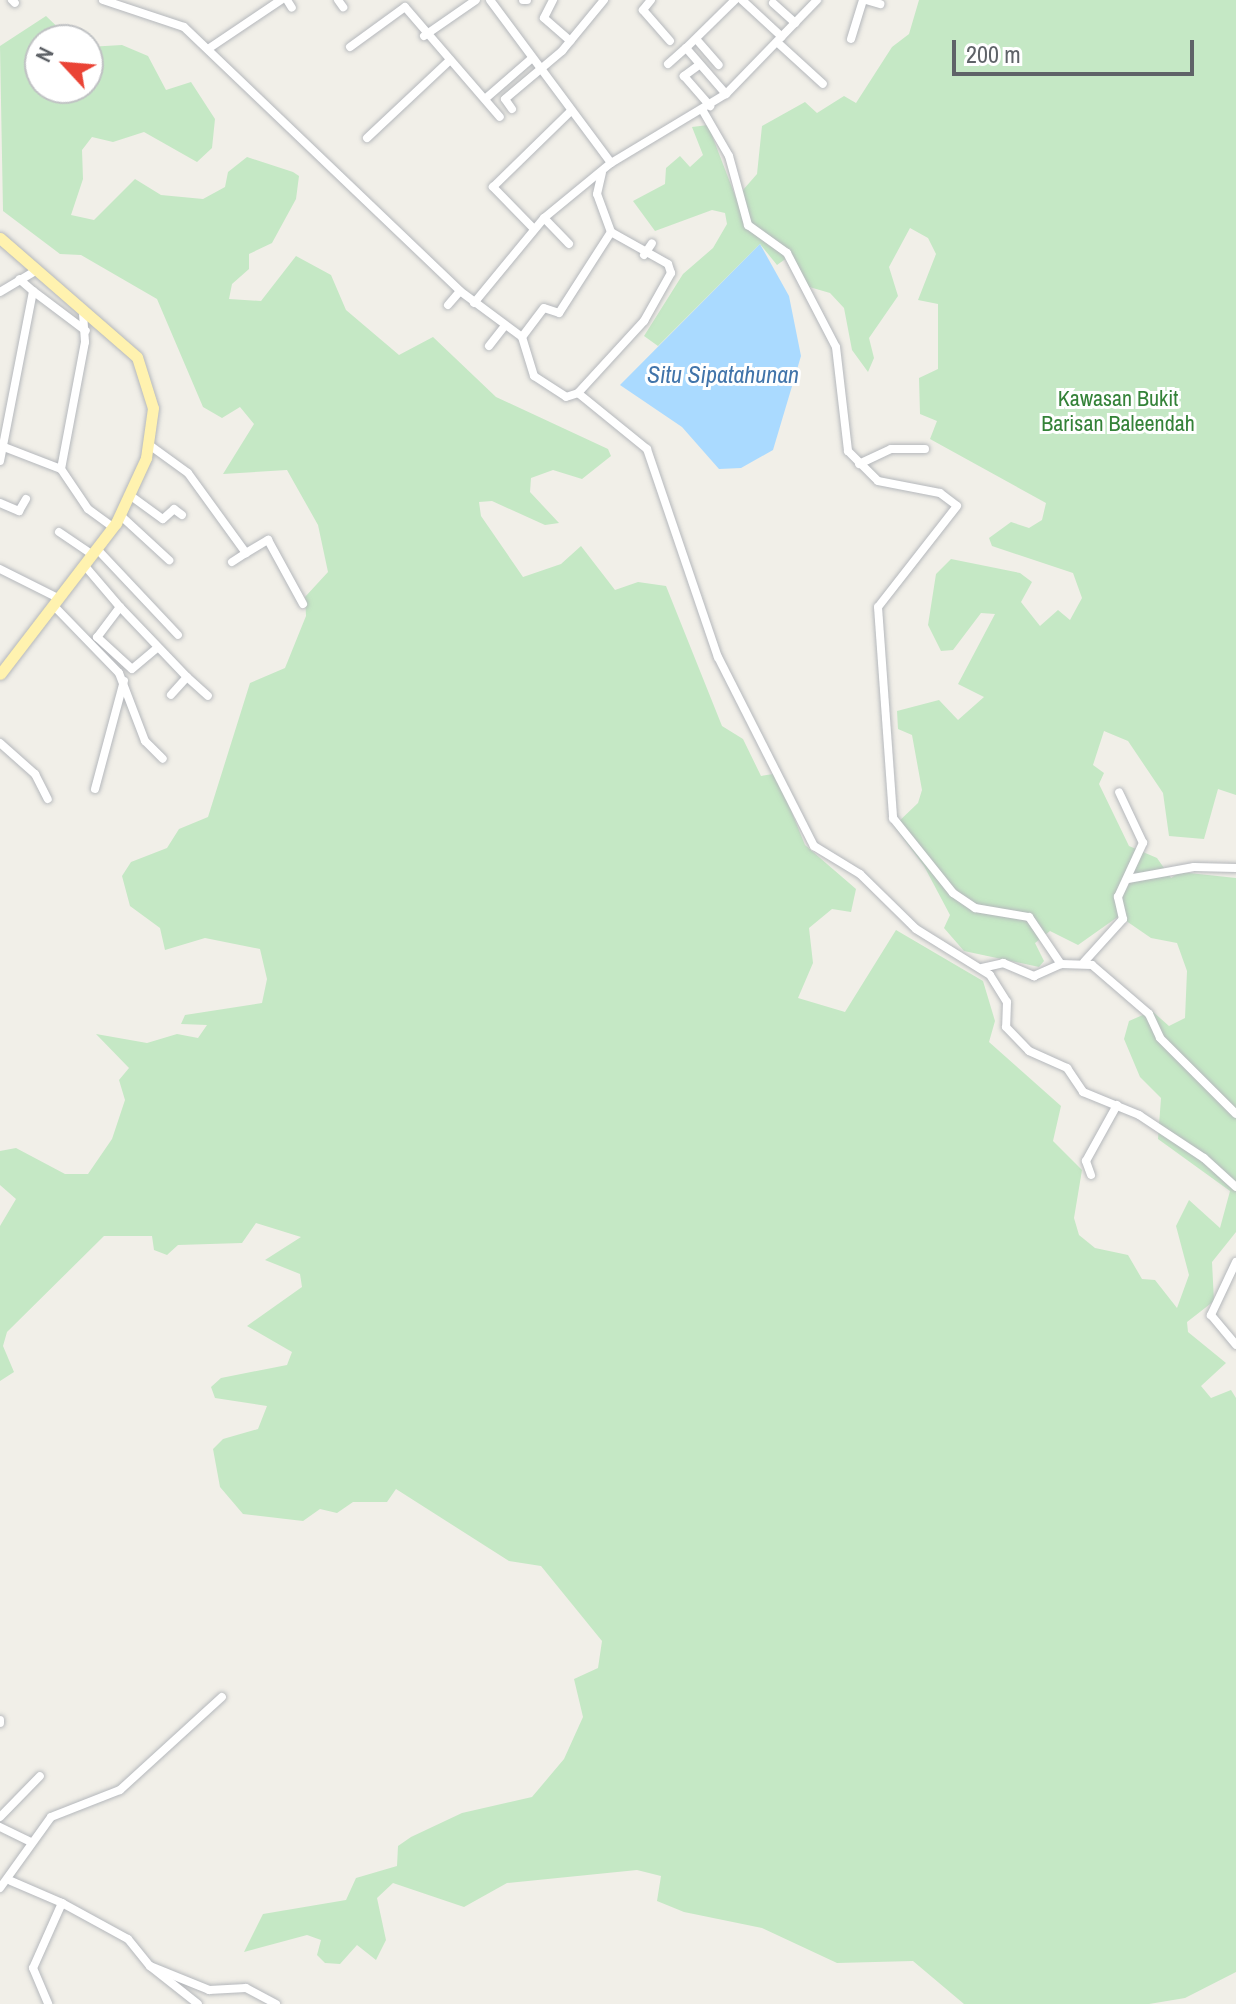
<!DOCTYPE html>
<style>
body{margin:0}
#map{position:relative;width:1236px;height:2004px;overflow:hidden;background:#f1efe8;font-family:"Archivo Narrow",sans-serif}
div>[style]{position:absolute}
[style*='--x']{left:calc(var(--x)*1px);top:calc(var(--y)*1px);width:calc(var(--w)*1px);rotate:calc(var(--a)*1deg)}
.green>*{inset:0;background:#c5e8c5}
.water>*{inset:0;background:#aadaff}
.roads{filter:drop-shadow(0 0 2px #b5b8bc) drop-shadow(0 0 2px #b5b8bc)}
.minor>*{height:8px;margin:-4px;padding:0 4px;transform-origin:4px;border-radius:4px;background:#fff}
.major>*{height:11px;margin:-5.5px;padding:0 5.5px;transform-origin:5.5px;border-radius:5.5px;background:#fff2af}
span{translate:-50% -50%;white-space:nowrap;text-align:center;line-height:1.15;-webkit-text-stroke:6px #fff;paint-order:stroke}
.park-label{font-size:22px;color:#348238}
.water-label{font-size:24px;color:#4174aa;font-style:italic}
.north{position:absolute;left:24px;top:24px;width:80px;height:80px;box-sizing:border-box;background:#fff;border:2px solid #bfc1c3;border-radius:50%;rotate:296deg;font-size:22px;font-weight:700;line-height:32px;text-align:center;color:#5f6368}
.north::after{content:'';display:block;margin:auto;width:28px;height:36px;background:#ea4335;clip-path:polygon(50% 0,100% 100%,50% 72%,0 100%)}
.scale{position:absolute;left:952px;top:40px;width:242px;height:36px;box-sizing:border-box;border:4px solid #5f6368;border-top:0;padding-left:10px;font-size:24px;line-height:28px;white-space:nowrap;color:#5f6368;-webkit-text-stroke:6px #fff;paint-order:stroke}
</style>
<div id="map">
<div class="green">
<i style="clip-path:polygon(919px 0,1236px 0,1236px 795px,1218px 789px,1204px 839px,1169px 836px,1163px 793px,1128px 741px,1104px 731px,1093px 765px,1104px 773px,1099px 784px,1129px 846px,1157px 858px,1171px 878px,1180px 872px,1236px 878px,1236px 1232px,1212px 1262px,1214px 1301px,1187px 1322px,1188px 1332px,1226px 1363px,1201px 1386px,1211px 1398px,1231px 1390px,1236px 1398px,1236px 1972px,1185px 1998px,1149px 2004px,964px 2004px,913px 1961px,837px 1963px,762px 1928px,684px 1912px,657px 1901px,661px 1876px,637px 1870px,507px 1883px,464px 1907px,393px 1883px,377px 1898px,386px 1940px,376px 1960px,357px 1945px,340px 1964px,325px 1963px,317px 1955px,321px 1940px,307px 1935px,244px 1952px,263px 1914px,346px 1900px,356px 1878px,397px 1866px,398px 1846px,411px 1837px,462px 1813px,532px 1797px,564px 1759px,583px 1717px,574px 1679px,598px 1668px,602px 1641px,541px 1566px,509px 1561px,396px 1489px,387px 1502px,353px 1502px,337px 1513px,320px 1509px,303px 1521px,243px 1514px,220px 1487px,213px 1449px,223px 1439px,258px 1429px,267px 1406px,215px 1398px,211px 1387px,221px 1378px,287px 1365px,292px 1352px,247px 1326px,302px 1287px,300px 1274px,265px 1260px,301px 1237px,256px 1223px,242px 1243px,178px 1245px,167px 1255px,154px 1250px,152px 1236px,104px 1236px,7px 1332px,3px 1346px,14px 1372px,0 1381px,0 1226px,16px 1199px,0 1185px,0 1151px,16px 1148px,65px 1174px,88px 1174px,112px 1139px,125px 1100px,119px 1080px,129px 1068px,96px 1034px,147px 1043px,177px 1034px,198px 1038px,207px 1025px,181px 1024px,185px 1015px,262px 1003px,267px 979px,260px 949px,205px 938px,165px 950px,160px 928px,130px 906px,122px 876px,131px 862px,167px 848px,179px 829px,208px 817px,250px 683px,285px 668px,306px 616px,305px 597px,328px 572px,318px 525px,287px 470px,223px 474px,254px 424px,240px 407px,222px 418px,203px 407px,157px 299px,81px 255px,60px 254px,3px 211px,0 46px,46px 16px,71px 40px,40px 40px,40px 88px,88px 88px,88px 47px,122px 45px,148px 56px,166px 90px,191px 82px,215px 119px,212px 148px,197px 162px,144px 132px,113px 142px,92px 137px,82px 150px,83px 179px,71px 215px,94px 220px,135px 179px,161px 195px,203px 199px,225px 187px,228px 172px,247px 157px,293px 172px,299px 176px,296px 199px,272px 243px,249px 254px,249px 269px,232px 284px,229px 299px,261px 301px,296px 256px,331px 275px,346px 310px,399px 355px,433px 337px,496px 397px,608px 449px,611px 456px,582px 479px,553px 470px,531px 478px,530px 492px,559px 523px,545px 525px,492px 501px,479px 502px,481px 516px,523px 577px,561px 564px,581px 546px,615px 590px,638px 582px,666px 586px,722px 726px,743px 739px,761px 776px,773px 774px,782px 788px,805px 845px,856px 889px,851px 912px,832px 909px,809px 928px,813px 963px,798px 998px,845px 1012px,896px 930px,983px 981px,995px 1021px,989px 1042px,1061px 1106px,1053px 1141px,1082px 1170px,1074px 1218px,1079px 1235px,1095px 1248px,1128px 1255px,1142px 1279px,1155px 1280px,1177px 1308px,1189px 1275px,1176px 1226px,1189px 1200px,1220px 1228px,1230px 1191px,1158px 1139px,1161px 1098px,1140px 1077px,1124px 1039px,1129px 1021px,1152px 1011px,1169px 1026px,1185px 1018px,1187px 971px,1177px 943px,1151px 938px,1119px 916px,1078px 945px,1050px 931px,1035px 943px,1044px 961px,1039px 967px,964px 951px,944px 928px,950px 915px,924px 866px,894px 826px,918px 803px,922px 790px,912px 735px,898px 729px,897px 711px,939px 700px,958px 720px,984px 697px,958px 684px,995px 614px,981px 613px,953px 650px,941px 651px,928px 625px,936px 574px,951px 559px,1020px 573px,1032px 582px,1021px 602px,1040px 626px,1058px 610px,1070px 620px,1082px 598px,1073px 573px,992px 546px,989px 538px,1011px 522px,1029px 528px,1042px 520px,1046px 503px,930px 439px,937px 421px,920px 414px,919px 378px,938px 369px,938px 304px,918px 300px,936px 254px,928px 238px,910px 228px,889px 267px,898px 296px,869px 338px,874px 358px,868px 372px,852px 350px,844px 308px,830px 293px,806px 286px,791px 255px,777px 265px,760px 244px,658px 346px,644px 336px,683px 274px,713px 248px,727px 224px,725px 213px,712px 210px,655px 231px,633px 201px,665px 184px,666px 168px,680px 156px,690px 167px,703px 155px,692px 127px,708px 125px,736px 198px,757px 174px,762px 126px,805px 102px,817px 113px,844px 96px,856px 103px,892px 47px,909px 34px)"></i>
</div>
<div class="water">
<i style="clip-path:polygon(760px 244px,789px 296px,801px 356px,773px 450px,741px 468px,719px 469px,682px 427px,620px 385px)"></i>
</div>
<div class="roads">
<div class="minor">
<i style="--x:12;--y:0;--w:4;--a:45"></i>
<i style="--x:103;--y:0;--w:85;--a:18.4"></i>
<i style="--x:184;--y:27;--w:382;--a:43.7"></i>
<i style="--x:460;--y:291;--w:77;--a:36.6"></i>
<i style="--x:522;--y:337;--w:41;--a:72.9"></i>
<i style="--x:534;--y:376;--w:38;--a:33"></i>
<i style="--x:566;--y:397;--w:13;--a:-18"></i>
<i style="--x:578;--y:393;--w:98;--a:-47.5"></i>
<i style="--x:644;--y:321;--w:55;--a:-60.6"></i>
<i style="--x:671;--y:273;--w:9;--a:-108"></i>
<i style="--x:668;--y:264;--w:65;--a:-150.7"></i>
<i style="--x:611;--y:232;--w:40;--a:-110.2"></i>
<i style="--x:597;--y:194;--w:22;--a:-77"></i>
<i style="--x:287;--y:0;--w:9;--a:58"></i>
<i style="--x:338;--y:0;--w:9;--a:54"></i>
<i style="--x:490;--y:0;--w:203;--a:53.4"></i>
<i style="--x:523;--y:0;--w:4;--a:0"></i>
<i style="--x:553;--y:0;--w:20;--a:117"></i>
<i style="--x:544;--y:18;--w:35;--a:41"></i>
<i style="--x:651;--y:0;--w:13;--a:129"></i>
<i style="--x:643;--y:10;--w:41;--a:48.9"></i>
<i style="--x:742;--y:0;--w:54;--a:42.8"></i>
<i style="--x:866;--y:0;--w:15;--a:16"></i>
<i style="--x:773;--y:3;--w:30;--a:42"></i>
<i style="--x:424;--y:36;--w:63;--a:-34.7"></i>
<i style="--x:851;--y:39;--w:41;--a:-72.9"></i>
<i style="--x:697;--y:40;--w:33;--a:49"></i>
<i style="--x:777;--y:42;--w:62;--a:42.4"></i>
<i style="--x:350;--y:47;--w:68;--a:-36"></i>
<i style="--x:405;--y:7;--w:145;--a:49.2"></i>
<i style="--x:686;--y:48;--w:69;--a:-44.4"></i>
<i style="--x:208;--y:49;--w:88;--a:-33.9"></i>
<i style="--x:668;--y:64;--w:24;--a:-42"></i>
<i style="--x:686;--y:48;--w:61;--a:49"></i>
<i style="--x:699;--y:65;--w:19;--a:144"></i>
<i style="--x:684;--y:76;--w:40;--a:49"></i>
<i style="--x:485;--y:99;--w:61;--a:-41"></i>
<i style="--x:512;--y:109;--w:12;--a:-125"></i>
<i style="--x:505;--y:99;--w:75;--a:-40.1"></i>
<i style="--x:562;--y:51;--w:66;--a:-50.5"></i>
<i style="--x:703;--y:111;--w:52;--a:60"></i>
<i style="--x:729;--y:156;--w:72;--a:74.6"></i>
<i style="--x:748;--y:225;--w:48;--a:35.7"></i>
<i style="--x:787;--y:253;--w:106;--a:62.5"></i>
<i style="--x:836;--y:347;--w:105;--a:83.4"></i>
<i style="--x:848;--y:451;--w:42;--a:45"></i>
<i style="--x:878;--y:481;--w:63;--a:11"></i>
<i style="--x:940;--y:493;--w:21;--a:37"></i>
<i style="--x:957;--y:506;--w:128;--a:128"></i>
<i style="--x:878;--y:607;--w:212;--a:85.9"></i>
<i style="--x:893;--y:818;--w:96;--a:51.3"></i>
<i style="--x:953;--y:893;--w:27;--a:34"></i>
<i style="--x:975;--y:908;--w:55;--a:9.5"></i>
<i style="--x:1029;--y:917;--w:57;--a:55.8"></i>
<i style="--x:367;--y:138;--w:114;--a:-43.2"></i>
<i style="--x:544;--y:218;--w:36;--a:46"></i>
<i style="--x:534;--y:229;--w:59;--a:-134.3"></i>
<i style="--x:493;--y:187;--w:109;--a:-44.3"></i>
<i style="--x:644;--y:255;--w:14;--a:-56"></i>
<i style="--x:33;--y:291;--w:66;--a:37"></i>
<i style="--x:0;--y:292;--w:43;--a:-30.7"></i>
<i style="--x:474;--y:303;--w:110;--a:-50.5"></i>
<i style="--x:544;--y:218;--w:87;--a:-39.4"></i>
<i style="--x:611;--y:163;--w:134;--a:-31"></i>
<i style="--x:726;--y:94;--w:131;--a:-45.9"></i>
<i style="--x:448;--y:305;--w:18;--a:-49"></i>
<i style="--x:522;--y:337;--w:36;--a:-53"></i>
<i style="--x:544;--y:308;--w:16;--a:18"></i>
<i style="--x:559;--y:313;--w:96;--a:-57.3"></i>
<i style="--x:489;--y:346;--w:24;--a:-52"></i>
<i style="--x:578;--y:393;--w:89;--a:39.1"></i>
<i style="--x:647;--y:449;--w:220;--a:71.2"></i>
<i style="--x:718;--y:657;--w:212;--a:63.1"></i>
<i style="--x:814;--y:846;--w:54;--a:31.3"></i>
<i style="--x:860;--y:874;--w:78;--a:44.5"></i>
<i style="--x:916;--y:929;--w:87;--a:31.9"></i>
<i style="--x:990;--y:975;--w:32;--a:58"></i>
<i style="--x:1007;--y:1002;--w:25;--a:92"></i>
<i style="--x:1006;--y:1027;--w:33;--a:46"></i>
<i style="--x:1029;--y:1051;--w:42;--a:24.1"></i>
<i style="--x:1067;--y:1068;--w:29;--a:56"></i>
<i style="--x:1083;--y:1092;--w:61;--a:22.3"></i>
<i style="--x:1139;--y:1115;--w:78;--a:33.5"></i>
<i style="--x:1204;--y:1158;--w:43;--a:42.2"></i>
<i style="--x:148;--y:444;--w:49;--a:35.9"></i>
<i style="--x:188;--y:473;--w:99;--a:54.1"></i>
<i style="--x:246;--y:553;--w:26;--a:-31"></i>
<i style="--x:268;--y:540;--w:73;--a:61.3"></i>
<i style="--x:4;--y:447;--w:61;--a:21.1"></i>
<i style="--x:61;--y:469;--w:129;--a:-79.3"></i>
<i style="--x:85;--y:342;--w:32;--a:-94"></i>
<i style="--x:0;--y:461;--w:173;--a:-79"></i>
<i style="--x:33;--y:291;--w:18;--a:-139"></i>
<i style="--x:859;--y:464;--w:35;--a:-25"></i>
<i style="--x:891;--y:449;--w:34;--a:0"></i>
<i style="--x:61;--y:469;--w:48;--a:56"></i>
<i style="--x:88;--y:509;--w:31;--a:36"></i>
<i style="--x:131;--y:496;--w:39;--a:36"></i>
<i style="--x:163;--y:519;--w:15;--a:-42"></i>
<i style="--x:174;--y:509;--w:10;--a:37"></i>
<i style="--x:0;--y:503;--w:21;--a:23"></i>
<i style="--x:19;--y:511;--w:14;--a:-60"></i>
<i style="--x:120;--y:515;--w:67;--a:42.6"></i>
<i style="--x:59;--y:532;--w:41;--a:34.1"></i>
<i style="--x:97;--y:549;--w:118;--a:46.7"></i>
<i style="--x:232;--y:562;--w:17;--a:-33"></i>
<i style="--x:85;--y:566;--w:54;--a:49.5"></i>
<i style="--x:120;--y:607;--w:38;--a:127"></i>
<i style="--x:97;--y:637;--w:47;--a:42.4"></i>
<i style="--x:132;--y:669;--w:33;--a:-40"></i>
<i style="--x:0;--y:569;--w:67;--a:26.6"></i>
<i style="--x:54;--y:606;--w:93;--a:45.9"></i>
<i style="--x:119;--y:673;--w:73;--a:69.1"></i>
<i style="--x:145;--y:741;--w:25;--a:45"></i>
<i style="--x:120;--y:607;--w:97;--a:46.3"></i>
<i style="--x:187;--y:677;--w:24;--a:132"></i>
<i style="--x:187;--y:677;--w:28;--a:42"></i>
<i style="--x:0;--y:743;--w:47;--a:41.5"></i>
<i style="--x:35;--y:774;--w:28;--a:63"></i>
<i style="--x:95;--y:789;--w:112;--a:-75"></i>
<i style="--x:1128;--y:879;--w:67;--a:-10.3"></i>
<i style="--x:1194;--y:867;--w:42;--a:1.4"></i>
<i style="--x:1084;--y:962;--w:58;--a:-47.8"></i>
<i style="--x:1123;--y:919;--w:23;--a:-103"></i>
<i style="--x:1118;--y:897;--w:60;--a:-65.2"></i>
<i style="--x:1143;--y:843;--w:56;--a:-115.2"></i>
<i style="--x:982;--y:968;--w:22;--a:-13"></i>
<i style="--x:1003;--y:963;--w:34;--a:23"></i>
<i style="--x:1034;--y:976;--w:30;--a:-24"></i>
<i style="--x:1061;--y:964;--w:31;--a:2"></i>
<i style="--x:1092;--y:965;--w:75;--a:40.7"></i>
<i style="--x:1149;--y:1014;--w:26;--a:65"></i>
<i style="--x:1160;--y:1038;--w:107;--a:45"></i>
<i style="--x:1091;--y:1175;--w:15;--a:-110"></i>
<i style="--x:1086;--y:1161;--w:64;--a:-61"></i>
<i style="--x:1236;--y:1262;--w:59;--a:115.3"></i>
<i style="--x:1211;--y:1315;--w:39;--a:50"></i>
<i style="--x:0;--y:1720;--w:3;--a:90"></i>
<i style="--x:0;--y:1817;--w:57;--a:-45.7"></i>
<i style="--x:0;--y:1827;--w:34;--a:26"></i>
<i style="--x:11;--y:1881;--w:56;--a:23.3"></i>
<i style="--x:62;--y:1903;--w:71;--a:114"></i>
<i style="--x:33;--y:1968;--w:39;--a:67"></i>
<i style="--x:0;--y:1888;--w:87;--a:-54.3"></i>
<i style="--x:51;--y:1817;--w:74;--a:-21.4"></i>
<i style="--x:120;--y:1790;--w:138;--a:-42.4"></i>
<i style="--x:62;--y:1903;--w:75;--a:28.6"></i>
<i style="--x:128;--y:1939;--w:35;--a:51"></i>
<i style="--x:150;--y:1966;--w:64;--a:22.1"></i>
<i style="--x:209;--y:1990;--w:37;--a:-3"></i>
<i style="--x:246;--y:1988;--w:34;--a:28"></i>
<i style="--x:150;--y:1966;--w:61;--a:38.4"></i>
</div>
<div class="major">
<i style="--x:0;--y:238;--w:181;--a:41"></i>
<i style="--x:137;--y:357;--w:53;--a:72.6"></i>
<i style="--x:153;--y:408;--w:50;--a:98"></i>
<i style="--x:146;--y:458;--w:72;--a:114.8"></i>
<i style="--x:116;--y:523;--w:190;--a:127.5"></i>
</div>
</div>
<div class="park-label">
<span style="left:1118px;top:411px">Kawasan Bukit<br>Barisan Baleendah</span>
</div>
<div class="water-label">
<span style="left:723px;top:375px">Situ Sipatahunan</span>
</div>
<div class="north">N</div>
<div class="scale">200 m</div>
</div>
